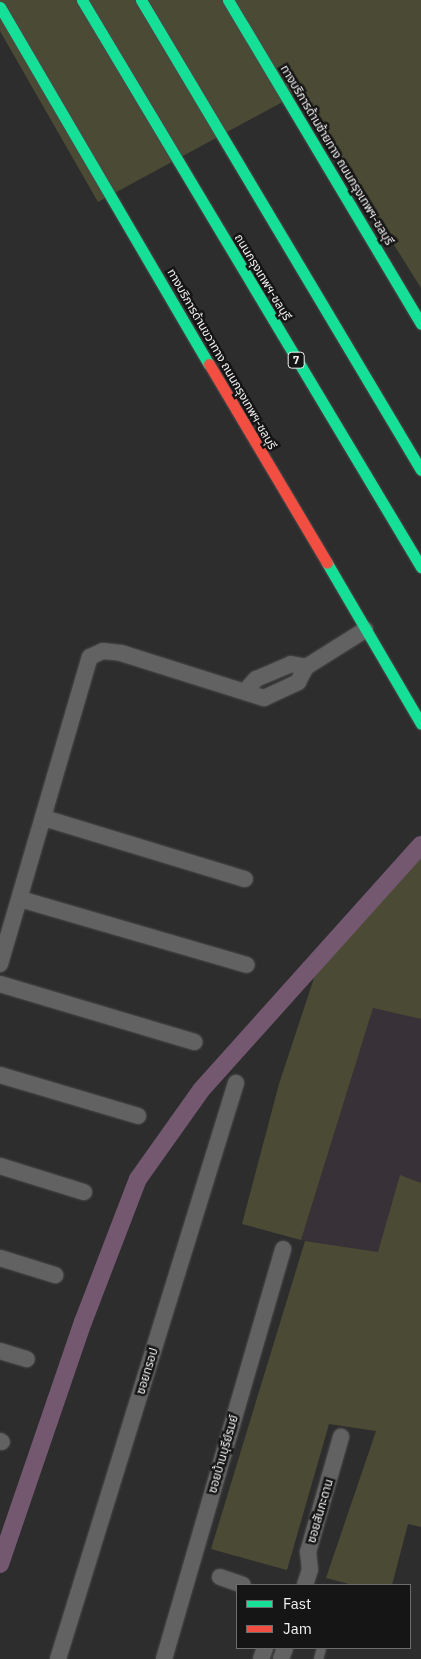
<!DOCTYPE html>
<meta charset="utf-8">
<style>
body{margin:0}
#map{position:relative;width:421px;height:1659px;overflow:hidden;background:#2e2d2e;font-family:"IBM Plex Sans","Noto Sans Thai",sans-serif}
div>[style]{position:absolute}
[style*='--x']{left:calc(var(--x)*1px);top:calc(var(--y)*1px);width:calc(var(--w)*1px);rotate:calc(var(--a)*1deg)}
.built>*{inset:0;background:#383238}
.green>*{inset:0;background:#4b4b35}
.canal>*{height:18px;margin:-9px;padding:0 9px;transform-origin:9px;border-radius:9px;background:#735870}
.roads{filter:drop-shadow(0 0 1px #4b4a4b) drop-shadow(0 0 1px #4b4a4b)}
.lane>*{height:9px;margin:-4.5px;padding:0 4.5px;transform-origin:4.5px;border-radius:4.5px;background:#636263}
.street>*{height:16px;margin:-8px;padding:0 8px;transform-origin:8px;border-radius:8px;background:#636263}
.fast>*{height:11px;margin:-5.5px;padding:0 5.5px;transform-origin:5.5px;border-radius:5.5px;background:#16e098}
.jam>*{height:11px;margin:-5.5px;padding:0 5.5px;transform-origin:5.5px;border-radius:5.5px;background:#f24e42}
span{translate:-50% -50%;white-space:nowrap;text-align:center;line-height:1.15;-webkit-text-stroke:5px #161516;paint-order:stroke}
.shield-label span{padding:1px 4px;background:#161516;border:1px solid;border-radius:4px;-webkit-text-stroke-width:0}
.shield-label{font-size:11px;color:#f3f1f3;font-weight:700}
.street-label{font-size:12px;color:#f3f1f3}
.legend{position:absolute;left:236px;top:1584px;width:175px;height:65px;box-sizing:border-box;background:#161516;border:1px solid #6e6d6e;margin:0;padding:6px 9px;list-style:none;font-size:15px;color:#f3f1f3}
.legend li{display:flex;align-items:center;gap:10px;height:25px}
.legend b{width:25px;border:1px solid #6e6d6e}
</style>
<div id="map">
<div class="built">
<i style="clip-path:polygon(373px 1008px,421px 1019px,421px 1183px,400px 1175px,378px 1252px,301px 1240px)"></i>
</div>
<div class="green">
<i style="clip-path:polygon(0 0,421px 0,421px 288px,299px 93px,98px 202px,0 31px)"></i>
<i style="clip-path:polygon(421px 857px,421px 1019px,373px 1008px,301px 1240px,242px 1224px,279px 1084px,316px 972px)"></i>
<i style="clip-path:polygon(400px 1175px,421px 1183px,421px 1527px,408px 1524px,392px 1585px,353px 1585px,326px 1578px,376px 1431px,329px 1424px,287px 1570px,211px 1549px,305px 1241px,378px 1252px)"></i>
</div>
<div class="canal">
<i style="--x:0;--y:1564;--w:256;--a:-71.1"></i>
<i style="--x:83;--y:1322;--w:153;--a:-69"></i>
<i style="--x:138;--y:1179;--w:110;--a:-54.6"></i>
<i style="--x:202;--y:1089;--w:328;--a:-48.1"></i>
</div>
<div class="roads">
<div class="lane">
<i style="--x:318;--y:1659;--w:11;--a:-75"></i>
</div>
<div class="street">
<i style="--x:246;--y:690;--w:15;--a:-48"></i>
<i style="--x:256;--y:679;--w:38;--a:-23"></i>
<i style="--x:291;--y:664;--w:15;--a:11"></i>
<i style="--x:44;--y:818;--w:210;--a:16.9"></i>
<i style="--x:20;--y:899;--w:236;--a:16.2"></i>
<i style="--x:0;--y:964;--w:320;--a:-73.7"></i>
<i style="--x:90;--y:657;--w:14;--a:-25"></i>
<i style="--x:103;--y:651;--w:18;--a:6"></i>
<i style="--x:121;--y:653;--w:150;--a:17.5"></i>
<i style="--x:264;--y:698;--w:38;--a:-25"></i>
<i style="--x:298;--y:682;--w:17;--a:-62"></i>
<i style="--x:306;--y:667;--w:70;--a:-32.1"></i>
<i style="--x:0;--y:984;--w:203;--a:16.6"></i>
<i style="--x:0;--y:1075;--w:144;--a:16.5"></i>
<i style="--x:0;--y:1166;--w:88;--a:17.2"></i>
<i style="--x:0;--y:1258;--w:58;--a:17.2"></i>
<i style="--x:0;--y:1351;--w:28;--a:17"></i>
<i style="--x:0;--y:1441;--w:2;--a:27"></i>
<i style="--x:220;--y:1577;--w:24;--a:19"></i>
<i style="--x:305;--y:1585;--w:16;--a:-72"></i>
<i style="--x:310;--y:1570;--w:18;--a:-96"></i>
<i style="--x:308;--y:1552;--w:120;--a:-74"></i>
<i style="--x:58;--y:1659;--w:603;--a:-72.83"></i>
<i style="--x:164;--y:1659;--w:427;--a:-73.8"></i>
<i style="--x:261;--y:1659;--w:12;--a:-70"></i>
<i style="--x:281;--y:1659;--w:12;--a:-70"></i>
</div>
<div class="fast">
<i style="--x:82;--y:0;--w:661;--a:59.13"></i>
<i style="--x:141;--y:0;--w:547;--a:59.22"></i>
<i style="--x:228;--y:0;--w:377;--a:59.2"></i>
<i style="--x:0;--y:7;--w:414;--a:59.7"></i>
<i style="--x:327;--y:563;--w:186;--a:59.7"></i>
</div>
<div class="jam">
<i style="--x:209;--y:364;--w:231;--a:59.3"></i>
</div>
</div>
<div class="shield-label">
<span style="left:296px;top:360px">7</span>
</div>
<div class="street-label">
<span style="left:337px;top:155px;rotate:59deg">ทางบริการด้านซ้ายทาง ถนนกรุงเทพฯ-ชลบุรี</span>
<span style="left:263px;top:277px;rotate:59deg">ถนนกรุงเทพฯ-ชลบุรี</span>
<span style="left:222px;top:359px;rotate:60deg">ทางบริการด้านขวาทาง ถนนกรุงเทพฯ-ชลบุรี</span>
<span style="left:147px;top:1371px;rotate:-73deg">ซอยทรอป</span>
<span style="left:223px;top:1454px;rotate:-74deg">ซอยบ้านบุรีย์รมย์</span>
<span style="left:320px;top:1511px;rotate:-74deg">ซอยสันกะดาน</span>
</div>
<ul class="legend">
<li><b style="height:6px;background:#16e098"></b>Fast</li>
<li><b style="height:6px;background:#f24e42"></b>Jam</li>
</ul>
</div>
